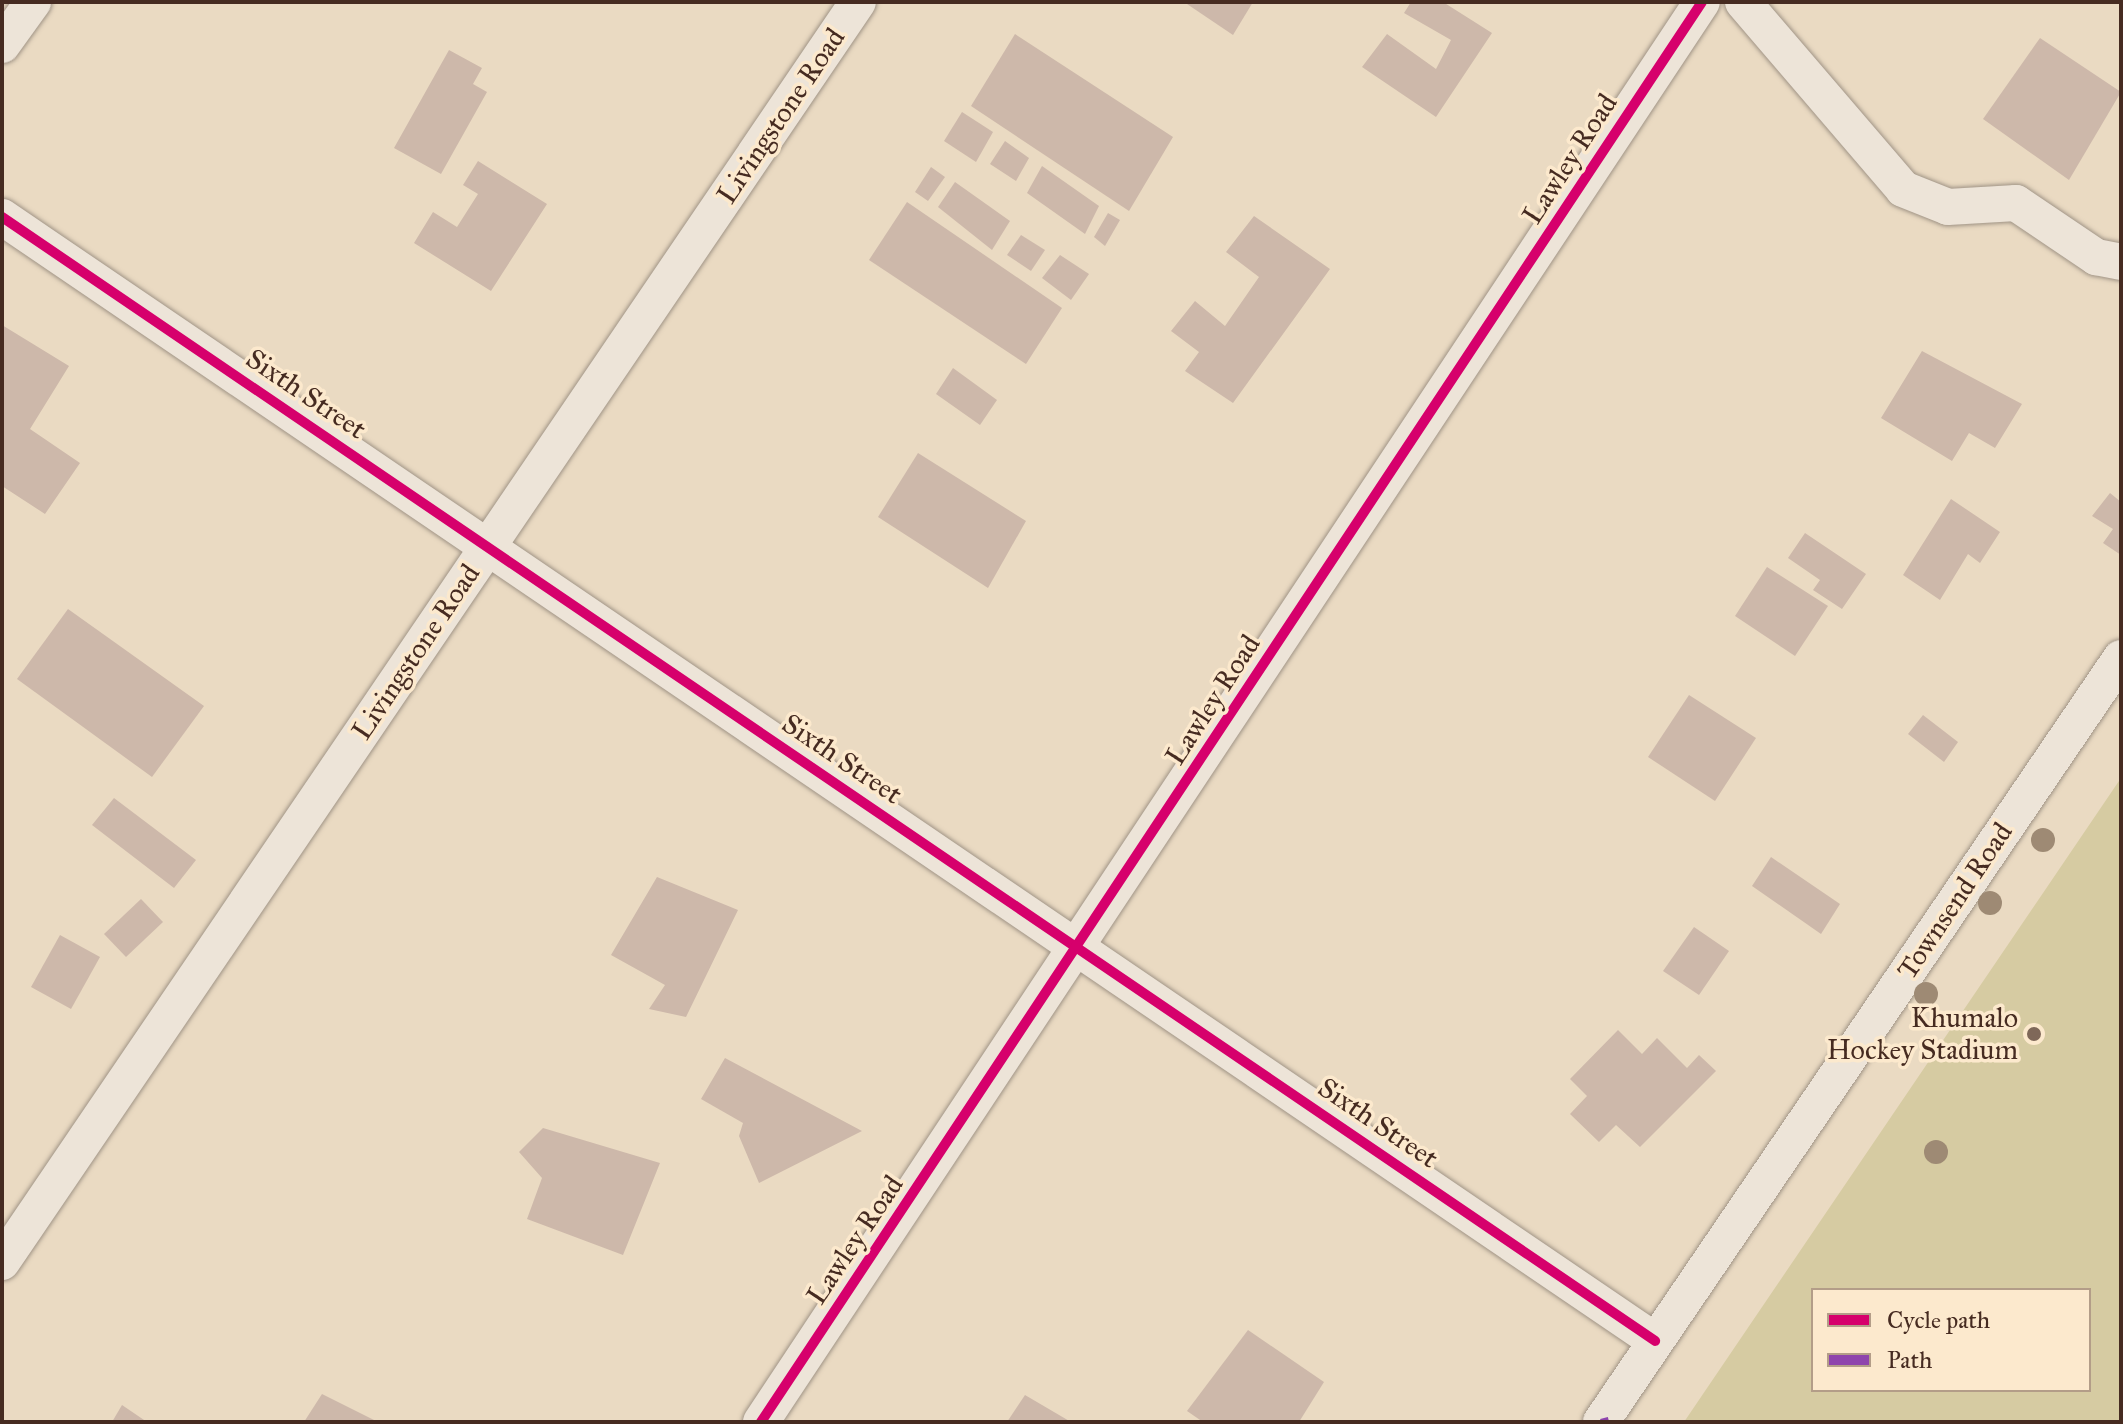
<!DOCTYPE html>
<style>
body{margin:0}
#map{position:relative;width:2123px;height:1424px;overflow:hidden;background:#eadac2;font-family:"IM FELL Great Primer",serif}
div>[style]{position:absolute}
[style*='--x']{left:calc(var(--x)*1px);top:calc(var(--y)*1px);width:calc(var(--w)*1px);rotate:calc(var(--a)*1deg)}
.green>*{inset:0;background:#d6cba2}
.building>*{inset:0;background:#cdb8aa}
.roads{filter:drop-shadow(0 0 2px #a09486) drop-shadow(0 0 2px #a09486)}
.minor>*{height:36px;margin:-18px;padding:0 18px;transform-origin:18px;border-radius:18px;background:#ede4d8}
.quiet>*{height:8px;margin-top:-4px;transform-origin:0;background:repeating-linear-gradient(90deg,#8e44ad 0 16px,transparent 0 24px)}
.cycleway>*{height:10px;margin:-5px;padding:0 5px;transform-origin:5px;border-radius:5px;background:#d6006c}
.trees>*{width:24px;height:24px;margin:-12px;border-radius:50%;background:#9e8a74}
.dots>*{width:22px;height:22px;translate:-50% -50%;box-sizing:border-box;border:4px solid #fce9cd;border-radius:50%}
span{translate:-50% -50%;white-space:nowrap;text-align:center;line-height:1.15;-webkit-text-stroke:7px #fce9cd;paint-order:stroke}
.street-label{font-size:28px;color:#462b21}
.poi-label{font-size:28px;color:#462b21}
.right{translate:-100% -50%;text-align:right}
.frame{position:absolute;inset:0;border:4px solid #462b21;pointer-events:none}
.legend{position:absolute;left:1811px;top:1288px;width:280px;height:104px;box-sizing:border-box;background:#fce9cd;border:2px solid #b39d88;margin:0;padding:10px 14px;list-style:none;font-size:24px;color:#462b21}
.legend li{display:flex;align-items:center;gap:16px;height:40px}
.legend b{width:40px;border:2px solid #b39d88}
</style>
<div id="map">
<div class="green">
<i style="clip-path:polygon(evenodd,2121px 778px,2121px 1422px,1684px 1422px,2121px 778px,1813px 1290px,2089px 1290px,2089px 1390px,1813px 1390px,1813px 1290px)"></i>
</div>
<div class="building">
<i style="clip-path:polygon(1184px 2px,1253px 2px,1233px 35px)"></i>
<i style="clip-path:polygon(1411px 2px,1443px 2px,1492px 33px,1436px 117px,1362px 67px,1387px 34px,1436px 69px,1451px 40px,1404px 13px)"></i>
<i style="clip-path:polygon(1015px 34px,1173px 137px,1129px 211px,971px 106px)"></i>
<i style="clip-path:polygon(2040px 38px,2121px 92px,2069px 180px,1983px 119px)"></i>
<i style="clip-path:polygon(449px 50px,482px 68px,473px 84px,487px 92px,441px 174px,394px 148px)"></i>
<i style="clip-path:polygon(962px 112px,993px 132px,976px 162px,944px 141px)"></i>
<i style="clip-path:polygon(1005px 141px,1029px 158px,1016px 181px,990px 164px)"></i>
<i style="clip-path:polygon(478px 161px,547px 204px,491px 291px,414px 243px,433px 212px,457px 227px,478px 194px,463px 185px)"></i>
<i style="clip-path:polygon(1042px 166px,1099px 206px,1085px 234px,1027px 193px)"></i>
<i style="clip-path:polygon(931px 167px,945px 177px,928px 201px,915px 192px)"></i>
<i style="clip-path:polygon(955px 182px,1010px 221px,992px 250px,938px 207px)"></i>
<i style="clip-path:polygon(907px 202px,1062px 308px,1026px 364px,869px 260px)"></i>
<i style="clip-path:polygon(1108px 213px,1120px 220px,1105px 246px,1094px 237px)"></i>
<i style="clip-path:polygon(1254px 216px,1330px 269px,1233px 403px,1185px 371px,1199px 352px,1171px 331px,1195px 301px,1225px 326px,1259px 277px,1226px 252px)"></i>
<i style="clip-path:polygon(1021px 235px,1045px 250px,1031px 271px,1007px 255px)"></i>
<i style="clip-path:polygon(1060px 255px,1089px 274px,1071px 300px,1042px 278px)"></i>
<i style="clip-path:polygon(2px 325px,69px 366px,30px 429px,80px 463px,45px 514px,2px 486px)"></i>
<i style="clip-path:polygon(1922px 351px,2022px 404px,1995px 448px,1969px 433px,1952px 461px,1881px 418px)"></i>
<i style="clip-path:polygon(953px 368px,997px 400px,980px 425px,936px 394px)"></i>
<i style="clip-path:polygon(918px 453px,1026px 521px,988px 588px,878px 517px)"></i>
<i style="clip-path:polygon(2110px 493px,2121px 502px,2121px 555px,2103px 543px,2113px 529px,2092px 516px)"></i>
<i style="clip-path:polygon(1951px 499px,2000px 532px,1980px 563px,1968px 554px,1940px 600px,1903px 575px)"></i>
<i style="clip-path:polygon(1805px 533px,1866px 574px,1842px 609px,1813px 590px,1820px 580px,1788px 558px)"></i>
<i style="clip-path:polygon(1767px 567px,1828px 606px,1795px 656px,1735px 616px)"></i>
<i style="clip-path:polygon(68px 609px,204px 706px,152px 777px,17px 679px)"></i>
<i style="clip-path:polygon(1689px 695px,1756px 738px,1715px 801px,1648px 757px)"></i>
<i style="clip-path:polygon(1923px 715px,1958px 742px,1944px 762px,1908px 734px)"></i>
<i style="clip-path:polygon(114px 798px,196px 860px,174px 888px,92px 825px)"></i>
<i style="clip-path:polygon(1771px 857px,1840px 904px,1821px 934px,1752px 886px)"></i>
<i style="clip-path:polygon(657px 877px,738px 910px,686px 1017px,649px 1009px,665px 985px,611px 955px)"></i>
<i style="clip-path:polygon(141px 899px,163px 922px,126px 957px,104px 934px)"></i>
<i style="clip-path:polygon(1694px 927px,1729px 951px,1699px 995px,1663px 971px)"></i>
<i style="clip-path:polygon(60px 935px,100px 957px,71px 1009px,31px 987px)"></i>
<i style="clip-path:polygon(1618px 1030px,1642px 1054px,1657px 1038px,1687px 1068px,1699px 1055px,1716px 1071px,1640px 1147px,1616px 1125px,1599px 1142px,1570px 1114px,1587px 1096px,1570px 1079px)"></i>
<i style="clip-path:polygon(725px 1058px,862px 1131px,759px 1183px,739px 1136px,743px 1123px,701px 1099px)"></i>
<i style="clip-path:polygon(543px 1128px,660px 1163px,623px 1255px,527px 1219px,542px 1178px,519px 1152px)"></i>
<i style="clip-path:polygon(1248px 1330px,1324px 1382px,1299px 1422px,1203px 1422px,1187px 1411px)"></i>
<i style="clip-path:polygon(322px 1394px,378px 1422px,304px 1422px)"></i>
<i style="clip-path:polygon(1025px 1395px,1071px 1422px,1007px 1422px)"></i>
<i style="clip-path:polygon(122px 1405px,147px 1422px,112px 1422px)"></i>
</div>
<div class="roads">
<div class="minor">
<i style="--x:1743;--y:2;--w:246;--a:49.4"></i>
<i style="--x:1903;--y:189;--w:48;--a:21.8"></i>
<i style="--x:1948;--y:207;--w:68;--a:-3.4"></i>
<i style="--x:2016;--y:203;--w:97;--a:34"></i>
<i style="--x:2096;--y:257;--w:25;--a:11"></i>
<i style="--x:2;--y:45;--w:53;--a:-54.2"></i>
<i style="--x:2;--y:217;--w:1999;--a:34.21"></i>
<i style="--x:2;--y:1262;--w:1523;--a:-55.81"></i>
<i style="--x:761;--y:1422;--w:1703;--a:-56.47"></i>
<i style="--x:1601;--y:1422;--w:924;--a:-55.76"></i>
</div>
</div>
<div class="quiet">
<i style="--x:1604;--y:1418;--w:4;--a:76"></i>
</div>
<div class="cycleway">
<i style="--x:2;--y:217;--w:1999;--a:34.21"></i>
<i style="--x:761;--y:1422;--w:1703;--a:-56.47"></i>
</div>
<div class="trees">
<i style="left:2043px;top:840px"></i>
<i style="left:1990px;top:903px"></i>
<i style="left:1926px;top:994px"></i>
<i style="left:1936px;top:1152px"></i>
</div>
<div class="dots">
<i style="left:2034px;top:1034px;background:#7f6859"></i>
</div>
<div class="street-label">
<span style="left:781px;top:116px;rotate:-56deg">Livingstone Road</span>
<span style="left:1570px;top:159px;rotate:-57deg">Lawley Road</span>
<span style="left:306px;top:394px;rotate:34deg">Sixth Street</span>
<span style="left:416px;top:652px;rotate:-56deg">Livingstone Road</span>
<span style="left:1213px;top:700px;rotate:-57deg">Lawley Road</span>
<span style="left:842px;top:759px;rotate:34deg">Sixth Street</span>
<span style="left:1955px;top:901px;rotate:-56deg">Townsend Road</span>
<span style="left:1378px;top:1123px;rotate:34deg">Sixth Street</span>
<span style="left:855px;top:1240px;rotate:-56deg">Lawley Road</span>
</div>
<div class="poi-label">
<span class="right" style="left:2018px;top:1034px">Khumalo<br>Hockey Stadium</span>
</div>
<div class="frame"></div>
<ul class="legend">
<li><b style="height:10px;background:#d6006c"></b>Cycle path</li>
<li><b style="height:10px;background:#8e44ad"></b>Path</li>
</ul>
</div>
